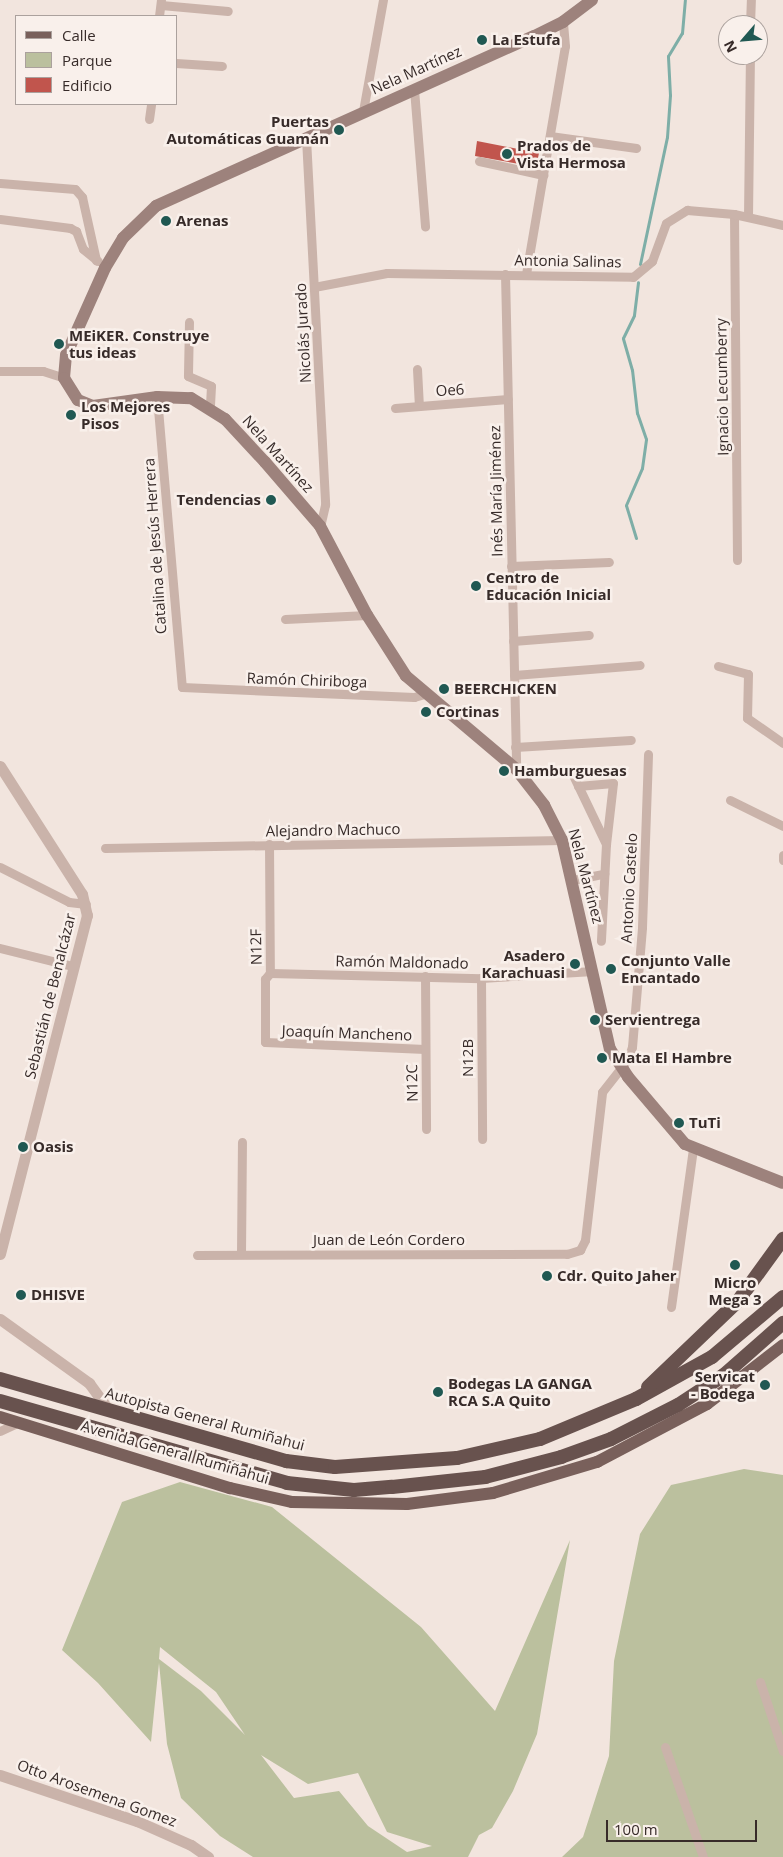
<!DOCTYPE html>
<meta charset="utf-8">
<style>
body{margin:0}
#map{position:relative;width:783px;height:1857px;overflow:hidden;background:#f2e5de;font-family:"Open Sans",sans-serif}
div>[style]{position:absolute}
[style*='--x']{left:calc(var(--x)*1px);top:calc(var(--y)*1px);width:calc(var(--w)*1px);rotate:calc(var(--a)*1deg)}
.green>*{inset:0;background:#bbc09e}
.stream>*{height:3px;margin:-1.5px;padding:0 1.5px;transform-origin:1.5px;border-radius:1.5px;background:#7eaea7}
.building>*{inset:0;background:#c1554d}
.minor>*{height:9px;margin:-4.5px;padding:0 4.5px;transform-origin:4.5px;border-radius:4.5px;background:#cab3aa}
.tertiary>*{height:11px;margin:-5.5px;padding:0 5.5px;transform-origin:5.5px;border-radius:5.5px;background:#cab3aa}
.secondary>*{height:12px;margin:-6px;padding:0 6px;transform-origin:6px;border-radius:6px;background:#9d827c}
.primary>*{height:12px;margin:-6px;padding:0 6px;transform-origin:6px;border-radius:6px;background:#79605b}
.trunk>*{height:14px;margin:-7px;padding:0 7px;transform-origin:7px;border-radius:7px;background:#68524e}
.dots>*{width:14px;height:14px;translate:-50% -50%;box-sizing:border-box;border:2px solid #f9f0eb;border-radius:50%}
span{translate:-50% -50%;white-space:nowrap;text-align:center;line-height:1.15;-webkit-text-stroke:5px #f9f0eb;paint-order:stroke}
.poi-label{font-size:15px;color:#372b29;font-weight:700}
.left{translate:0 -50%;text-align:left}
.right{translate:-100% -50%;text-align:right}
.street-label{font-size:15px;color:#372b29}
.legend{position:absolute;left:15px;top:15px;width:162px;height:90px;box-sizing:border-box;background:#f9f0eb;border:1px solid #aba19d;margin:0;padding:6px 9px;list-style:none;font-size:15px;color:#372b29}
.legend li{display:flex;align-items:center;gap:10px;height:25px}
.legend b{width:25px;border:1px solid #aba19d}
.north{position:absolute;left:718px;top:15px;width:50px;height:50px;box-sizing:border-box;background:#f9f0eb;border:1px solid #aba19d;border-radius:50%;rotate:243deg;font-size:14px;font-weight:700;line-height:20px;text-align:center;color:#372b29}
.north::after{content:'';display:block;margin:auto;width:18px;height:22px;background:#205852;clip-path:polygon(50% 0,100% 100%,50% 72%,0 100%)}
.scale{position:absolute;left:606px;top:1820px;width:151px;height:22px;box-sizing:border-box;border:2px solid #372b29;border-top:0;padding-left:6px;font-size:15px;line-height:18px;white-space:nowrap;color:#372b29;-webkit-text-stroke:4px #f9f0eb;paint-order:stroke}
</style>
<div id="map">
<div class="green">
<i style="clip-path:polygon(744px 1469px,783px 1475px,783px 1857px,562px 1857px,583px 1837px,609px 1756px,614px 1661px,640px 1534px,671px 1485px)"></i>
<i style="clip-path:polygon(evenodd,180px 1482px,272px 1507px,421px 1627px,495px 1711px,570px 1540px,537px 1734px,513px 1791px,492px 1828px,479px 1835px,468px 1857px,253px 1857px,220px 1836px,181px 1798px,167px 1744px,159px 1663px,151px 1742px,98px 1683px,62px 1650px,122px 1502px,180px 1482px,160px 1647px,216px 1692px,245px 1735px,201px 1691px,159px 1659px,160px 1647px,180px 1482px,261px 1755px,308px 1784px,358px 1773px,387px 1832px,432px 1846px,407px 1852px,368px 1826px,339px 1791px,294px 1798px,261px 1755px)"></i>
</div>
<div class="stream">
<i style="--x:640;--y:264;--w:130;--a:-78"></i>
<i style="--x:667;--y:137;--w:42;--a:-85.9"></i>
<i style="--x:670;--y:95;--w:39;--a:-93"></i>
<i style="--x:668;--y:56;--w:27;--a:-59"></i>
<i style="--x:682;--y:33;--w:33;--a:-85"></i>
<i style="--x:636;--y:538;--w:34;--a:-107"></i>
<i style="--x:626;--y:505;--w:40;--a:-66.6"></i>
<i style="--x:642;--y:468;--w:29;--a:-82"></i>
<i style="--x:646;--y:439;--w:28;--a:-109"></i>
<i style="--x:637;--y:413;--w:43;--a:-96.6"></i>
<i style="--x:632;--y:370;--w:33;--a:-106"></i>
<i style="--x:623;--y:338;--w:25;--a:-64"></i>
<i style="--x:634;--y:315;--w:33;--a:-83"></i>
</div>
<div class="building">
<i style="clip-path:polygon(477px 141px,539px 153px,536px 167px,475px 156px)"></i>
</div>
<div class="minor">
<i style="--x:161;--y:5;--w:67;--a:5.1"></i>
<i style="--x:159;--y:16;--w:16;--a:-83"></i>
<i style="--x:750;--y:25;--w:25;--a:-88"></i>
<i style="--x:176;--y:63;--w:46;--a:3.7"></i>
<i style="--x:414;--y:89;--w:138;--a:85.4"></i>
<i style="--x:363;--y:111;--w:113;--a:-79.8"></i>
<i style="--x:149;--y:119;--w:15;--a:-82"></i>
<i style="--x:550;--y:136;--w:87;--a:7.9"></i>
<i style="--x:306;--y:138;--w:367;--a:87"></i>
<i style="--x:325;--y:505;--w:22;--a:103"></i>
<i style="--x:479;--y:161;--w:66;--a:12.3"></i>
<i style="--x:0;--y:183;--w:75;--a:4.6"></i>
<i style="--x:75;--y:189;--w:11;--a:49"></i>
<i style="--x:82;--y:197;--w:65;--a:77.5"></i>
<i style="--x:734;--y:214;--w:346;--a:89.5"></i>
<i style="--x:748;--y:216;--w:161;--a:-89.3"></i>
<i style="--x:0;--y:219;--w:71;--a:7.3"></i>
<i style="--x:70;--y:228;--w:7;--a:27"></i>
<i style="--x:76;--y:231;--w:19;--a:69"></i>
<i style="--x:83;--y:249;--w:19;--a:39"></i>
<i style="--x:505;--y:274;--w:495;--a:88.7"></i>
<i style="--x:526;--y:274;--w:231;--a:-80.3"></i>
<i style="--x:565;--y:46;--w:24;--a:-95"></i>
<i style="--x:314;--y:287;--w:74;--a:-10.9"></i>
<i style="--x:387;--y:273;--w:246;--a:0.9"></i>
<i style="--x:633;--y:277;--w:25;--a:-40"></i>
<i style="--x:652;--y:261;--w:40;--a:-69.8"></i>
<i style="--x:666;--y:223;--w:25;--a:-32"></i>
<i style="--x:687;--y:210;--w:47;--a:4.9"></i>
<i style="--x:734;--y:214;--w:50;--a:12.7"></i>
<i style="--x:189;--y:322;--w:54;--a:91.1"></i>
<i style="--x:188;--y:376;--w:25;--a:23"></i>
<i style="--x:211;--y:386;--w:22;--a:93"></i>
<i style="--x:417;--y:369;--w:37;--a:87"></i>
<i style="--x:0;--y:371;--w:43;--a:0"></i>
<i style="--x:43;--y:371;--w:22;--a:18"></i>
<i style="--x:157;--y:397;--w:291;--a:85.1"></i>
<i style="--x:182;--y:687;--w:232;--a:2.5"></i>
<i style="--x:414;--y:697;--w:10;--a:-17"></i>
<i style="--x:395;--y:408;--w:113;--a:-4.6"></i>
<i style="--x:511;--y:566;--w:98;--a:-2.3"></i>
<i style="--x:285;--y:619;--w:82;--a:-2.8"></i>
<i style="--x:513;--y:641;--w:76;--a:-4.5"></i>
<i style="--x:718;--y:666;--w:31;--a:15"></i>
<i style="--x:748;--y:674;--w:44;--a:91.3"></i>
<i style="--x:747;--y:718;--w:44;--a:34.8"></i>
<i style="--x:514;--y:675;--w:126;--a:-4.5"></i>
<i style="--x:515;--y:747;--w:116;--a:-3.5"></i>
<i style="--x:572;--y:773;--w:79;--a:64.4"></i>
<i style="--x:606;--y:844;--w:97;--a:93"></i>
<i style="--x:578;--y:786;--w:35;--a:-5"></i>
<i style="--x:613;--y:783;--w:61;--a:96.5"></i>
<i style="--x:730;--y:800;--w:59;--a:26.1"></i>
<i style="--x:269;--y:844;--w:129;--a:89.6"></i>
<i style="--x:270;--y:973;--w:8;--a:130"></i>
<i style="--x:265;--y:979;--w:63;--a:90"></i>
<i style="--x:265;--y:1042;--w:160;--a:2.5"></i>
<i style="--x:105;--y:848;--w:457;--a:-1"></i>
<i style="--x:783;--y:855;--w:5;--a:90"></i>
<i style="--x:0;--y:867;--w:77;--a:26.9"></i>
<i style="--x:69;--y:902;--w:17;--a:7"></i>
<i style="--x:572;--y:880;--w:33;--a:-11"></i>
<i style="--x:0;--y:948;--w:75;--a:13.9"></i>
<i style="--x:270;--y:973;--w:211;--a:1.4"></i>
<i style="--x:481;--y:978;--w:112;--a:-3.6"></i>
<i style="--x:425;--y:976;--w:153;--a:89.6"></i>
<i style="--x:481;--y:978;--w:161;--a:89.6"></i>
<i style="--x:241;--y:1253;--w:111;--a:-89.5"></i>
<i style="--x:197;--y:1255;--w:370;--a:-0.2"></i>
<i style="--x:567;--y:1254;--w:14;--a:-17"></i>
<i style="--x:580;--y:1250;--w:11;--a:-63"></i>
<i style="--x:585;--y:1240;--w:149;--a:-83.4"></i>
<i style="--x:602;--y:1092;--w:42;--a:-51.8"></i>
<i style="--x:628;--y:1059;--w:13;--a:-72"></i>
<i style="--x:632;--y:1047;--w:120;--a:-85.2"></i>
<i style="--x:642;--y:927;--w:173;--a:-88"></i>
<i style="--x:671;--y:1307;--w:161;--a:-82.1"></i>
<i style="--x:0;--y:1431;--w:19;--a:-25"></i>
<i style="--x:760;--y:1682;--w:73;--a:71.6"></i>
<i style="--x:665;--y:1747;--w:116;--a:70.9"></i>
</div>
<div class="tertiary">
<i style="--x:0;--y:766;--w:152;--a:57.4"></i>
<i style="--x:82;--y:894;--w:22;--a:77"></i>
<i style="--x:87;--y:915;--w:350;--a:104.4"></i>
<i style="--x:0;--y:1319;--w:110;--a:35.7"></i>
<i style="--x:89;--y:1383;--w:34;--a:54"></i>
<i style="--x:0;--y:1775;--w:145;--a:18.6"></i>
<i style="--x:137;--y:1821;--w:59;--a:24"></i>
<i style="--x:191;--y:1845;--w:21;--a:35"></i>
</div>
<div class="secondary">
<i style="--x:592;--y:0;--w:36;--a:143"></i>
<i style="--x:563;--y:22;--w:32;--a:154"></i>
<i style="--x:534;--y:36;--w:414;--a:155.8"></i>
<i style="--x:156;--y:206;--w:46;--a:135.9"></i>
<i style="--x:123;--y:238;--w:35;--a:121"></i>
<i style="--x:105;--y:268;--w:95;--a:114.1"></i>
<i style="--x:66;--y:355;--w:23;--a:95"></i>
<i style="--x:64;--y:378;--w:26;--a:58"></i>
<i style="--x:78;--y:400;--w:16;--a:22"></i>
<i style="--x:93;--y:406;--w:65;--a:-8"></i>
<i style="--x:157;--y:397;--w:34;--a:2"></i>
<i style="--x:191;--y:398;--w:40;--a:32"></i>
<i style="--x:225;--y:419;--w:59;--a:47.1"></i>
<i style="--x:265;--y:462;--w:84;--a:49.3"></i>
<i style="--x:320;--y:526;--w:101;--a:62.2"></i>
<i style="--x:367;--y:615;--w:72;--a:57.4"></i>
<i style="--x:406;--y:676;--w:144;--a:40.2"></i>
<i style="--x:516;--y:769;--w:46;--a:52.1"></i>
<i style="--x:544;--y:805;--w:39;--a:63"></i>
<i style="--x:562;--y:840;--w:214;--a:77.1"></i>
<i style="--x:610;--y:1049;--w:33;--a:57"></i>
<i style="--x:628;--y:1077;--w:88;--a:49.6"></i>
<i style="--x:685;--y:1144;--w:105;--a:21.7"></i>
</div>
<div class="primary">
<i style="--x:0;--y:1417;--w:241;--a:17.2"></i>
<i style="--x:230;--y:1488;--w:64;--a:12.7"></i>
<i style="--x:292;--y:1502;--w:115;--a:1"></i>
<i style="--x:407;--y:1504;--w:87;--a:-7.3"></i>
<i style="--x:493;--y:1493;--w:109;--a:-16.6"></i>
<i style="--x:597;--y:1462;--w:124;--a:-27.8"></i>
<i style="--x:707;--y:1404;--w:96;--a:-37.8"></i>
</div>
<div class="trunk">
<i style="--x:0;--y:1379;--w:298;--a:16"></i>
<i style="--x:286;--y:1461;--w:49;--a:7"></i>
<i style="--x:335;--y:1467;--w:122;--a:-4.2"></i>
<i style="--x:457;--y:1458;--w:85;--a:-12.9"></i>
<i style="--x:540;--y:1439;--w:104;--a:-22.6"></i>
<i style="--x:636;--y:1399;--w:87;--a:-28.9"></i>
<i style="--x:712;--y:1357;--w:93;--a:-40.2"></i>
<i style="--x:648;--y:1387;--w:124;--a:-43.7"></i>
<i style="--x:738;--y:1301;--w:77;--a:-54"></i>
<i style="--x:0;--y:1401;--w:298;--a:15.9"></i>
<i style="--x:287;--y:1483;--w:67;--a:6"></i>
<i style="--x:354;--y:1490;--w:38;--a:-5"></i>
<i style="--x:392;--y:1487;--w:94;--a:-6.1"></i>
<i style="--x:485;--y:1477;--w:79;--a:-14.7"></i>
<i style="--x:561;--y:1457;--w:53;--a:-19.8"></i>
<i style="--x:611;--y:1439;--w:75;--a:-26.9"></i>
<i style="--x:678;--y:1405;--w:55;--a:-33.1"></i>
<i style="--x:724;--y:1375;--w:79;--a:-41.4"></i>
</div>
<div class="dots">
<i style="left:482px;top:40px;background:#205852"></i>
<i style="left:339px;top:130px;background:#205852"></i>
<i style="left:507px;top:154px;background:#205852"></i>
<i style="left:166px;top:221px;background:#205852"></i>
<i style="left:59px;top:344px;background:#205852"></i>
<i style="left:71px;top:415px;background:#205852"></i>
<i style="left:271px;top:500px;background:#205852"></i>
<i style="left:476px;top:586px;background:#205852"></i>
<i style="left:444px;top:689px;background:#205852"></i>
<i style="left:426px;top:712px;background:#205852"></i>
<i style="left:504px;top:771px;background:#205852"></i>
<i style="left:575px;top:964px;background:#205852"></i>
<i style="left:611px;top:969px;background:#205852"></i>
<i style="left:595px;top:1020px;background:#205852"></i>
<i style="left:602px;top:1058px;background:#205852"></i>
<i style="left:679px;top:1123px;background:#205852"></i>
<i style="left:23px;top:1147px;background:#205852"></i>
<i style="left:735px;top:1265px;background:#205852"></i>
<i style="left:547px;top:1276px;background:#205852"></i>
<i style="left:21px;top:1295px;background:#205852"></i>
<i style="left:765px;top:1385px;background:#205852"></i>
<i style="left:438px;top:1392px;background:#205852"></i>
</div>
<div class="poi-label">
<span class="left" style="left:492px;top:40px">La Estufa</span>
<span class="right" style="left:329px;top:130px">Puertas<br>Automáticas Guamán</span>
<span class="left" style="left:517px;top:154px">Prados de<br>Vista Hermosa</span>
<span class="left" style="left:176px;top:221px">Arenas</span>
<span class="left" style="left:69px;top:344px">MEiKER. Construye<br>tus ideas</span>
<span class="left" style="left:81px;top:415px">Los Mejores<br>Pisos</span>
<span class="right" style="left:261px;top:500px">Tendencias</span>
<span class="left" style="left:486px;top:586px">Centro de<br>Educación Inicial</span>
<span class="left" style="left:454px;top:689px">BEERCHICKEN</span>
<span class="left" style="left:436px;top:712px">Cortinas</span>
<span class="left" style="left:514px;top:771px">Hamburguesas</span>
<span class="right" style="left:565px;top:964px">Asadero<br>Karachuasi</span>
<span class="left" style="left:621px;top:969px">Conjunto Valle<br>Encantado</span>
<span class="left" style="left:605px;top:1020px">Servientrega</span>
<span class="left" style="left:612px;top:1058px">Mata El Hambre</span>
<span class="left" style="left:689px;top:1123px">TuTi</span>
<span class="left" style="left:33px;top:1147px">Oasis</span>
<span class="left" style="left:557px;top:1276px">Cdr. Quito Jaher</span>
<span style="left:735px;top:1291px">Micro<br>Mega 3</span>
<span class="left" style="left:31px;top:1295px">DHISVE</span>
<span class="right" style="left:755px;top:1385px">Servicat<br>- Bodega</span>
<span class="left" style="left:448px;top:1392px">Bodegas LA GANGA<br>RCA S.A Quito</span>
</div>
<div class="street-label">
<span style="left:416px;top:70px;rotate:-24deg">Nela Martínez</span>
<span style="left:568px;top:261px;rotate:1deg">Antonia Salinas</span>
<span style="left:303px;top:333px;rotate:-93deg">Nicolás Jurado</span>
<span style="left:722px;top:387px;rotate:-91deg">Ignacio Lecumberry</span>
<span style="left:450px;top:390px;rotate:-4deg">Oe6</span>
<span style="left:278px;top:454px;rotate:48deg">Nela Martínez</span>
<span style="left:496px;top:491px;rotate:-91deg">Inés María Jiménez</span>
<span style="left:155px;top:546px;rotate:-94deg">Catalina de Jesús Herrera</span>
<span style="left:307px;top:680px;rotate:2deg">Ramón Chiriboga</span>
<span style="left:333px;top:830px;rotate:-1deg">Alejandro Machuco</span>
<span style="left:586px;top:876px;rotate:75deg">Nela Martínez</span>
<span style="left:629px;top:888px;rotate:-87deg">Antonio Castelo</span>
<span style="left:256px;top:947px;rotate:-91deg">N12F</span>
<span style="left:402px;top:962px;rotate:1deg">Ramón Maldonado</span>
<span style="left:50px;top:996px;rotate:-76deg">Sebastián de Benalcázar</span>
<span style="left:347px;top:1033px;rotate:2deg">Joaquín Mancheno</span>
<span style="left:468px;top:1058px;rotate:-90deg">N12B</span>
<span style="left:412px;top:1083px;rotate:-91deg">N12C</span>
<span style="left:389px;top:1240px">Juan de León Cordero</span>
<span style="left:205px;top:1419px;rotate:15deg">Autopista General Rumiñahui</span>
<span style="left:175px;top:1452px;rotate:16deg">Avenida General Rumiñahui</span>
<span style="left:97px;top:1793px;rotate:20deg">Otto Arosemena Gomez</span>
</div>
<ul class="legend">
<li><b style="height:6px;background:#79605b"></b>Calle</li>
<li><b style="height:14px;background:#bbc09e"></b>Parque</li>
<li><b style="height:14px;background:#c1554d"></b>Edificio</li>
</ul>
<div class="north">N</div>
<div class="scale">100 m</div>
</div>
